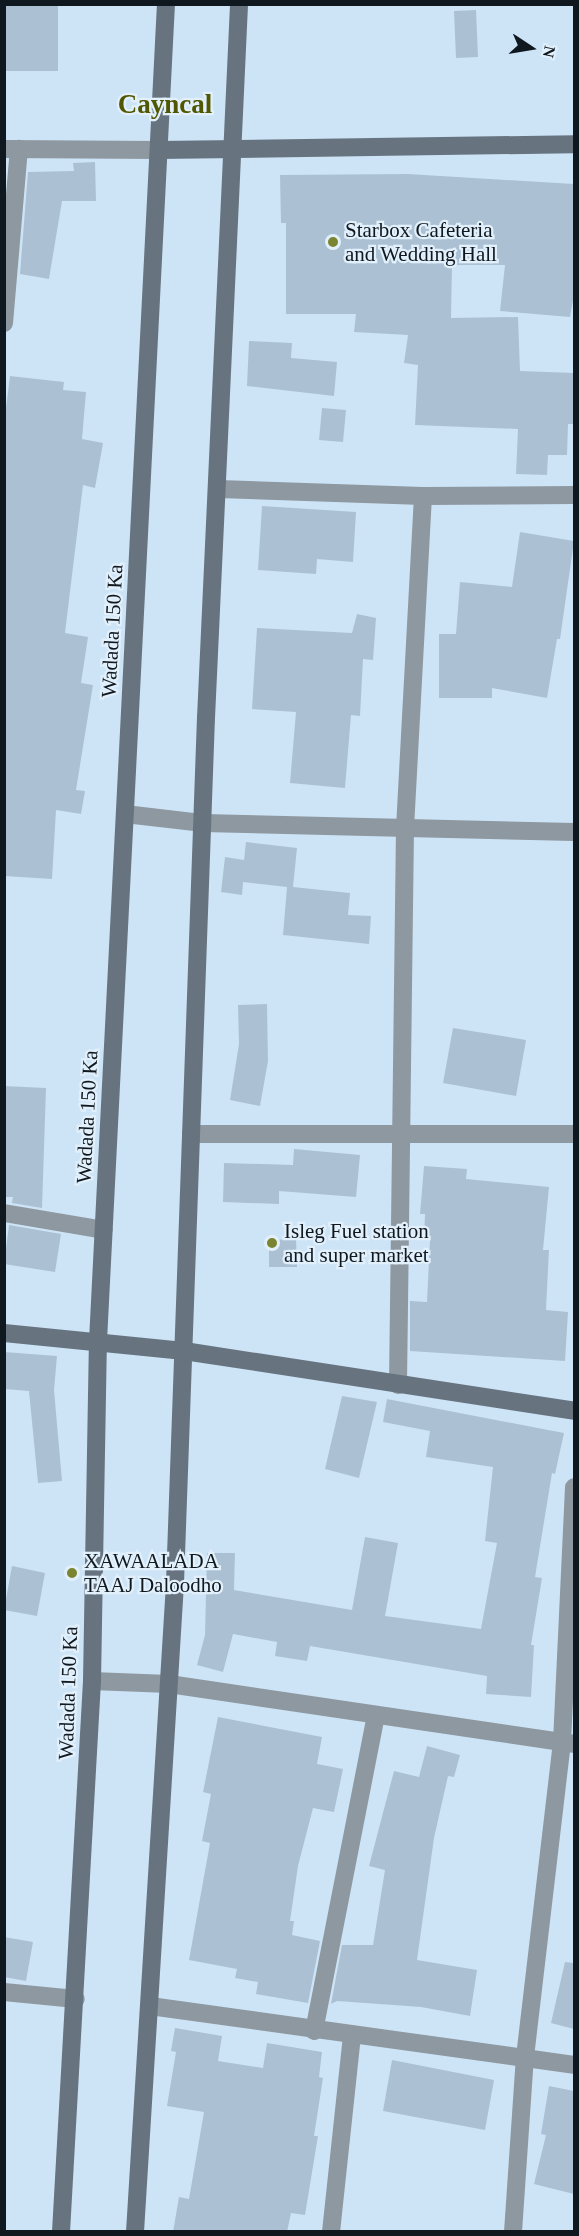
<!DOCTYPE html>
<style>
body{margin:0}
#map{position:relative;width:579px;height:2236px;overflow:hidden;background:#cde4f7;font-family:Georgia,serif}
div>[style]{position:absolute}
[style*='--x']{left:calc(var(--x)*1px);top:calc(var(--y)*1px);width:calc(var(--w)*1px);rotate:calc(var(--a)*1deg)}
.building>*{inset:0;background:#abc1d3}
.street>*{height:18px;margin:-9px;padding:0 9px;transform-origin:9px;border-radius:9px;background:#8e98a0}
.secondary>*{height:18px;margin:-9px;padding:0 9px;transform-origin:9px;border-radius:9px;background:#677480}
.dots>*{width:16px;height:16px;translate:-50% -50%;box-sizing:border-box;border:3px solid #e2f0fc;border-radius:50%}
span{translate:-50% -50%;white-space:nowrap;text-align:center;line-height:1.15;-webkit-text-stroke:4.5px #e2f0fc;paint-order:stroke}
.poi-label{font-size:21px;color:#10181f}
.left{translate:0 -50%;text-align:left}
.street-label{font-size:21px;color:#10181f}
.district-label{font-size:27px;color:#505700;font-weight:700}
.frame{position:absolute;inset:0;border:6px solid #10181f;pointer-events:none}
.north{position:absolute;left:501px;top:18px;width:60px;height:60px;-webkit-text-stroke:4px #e2f0fc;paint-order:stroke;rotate:102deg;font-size:16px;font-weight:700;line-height:24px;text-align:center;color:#10181f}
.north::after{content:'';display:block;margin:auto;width:21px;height:27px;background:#10181f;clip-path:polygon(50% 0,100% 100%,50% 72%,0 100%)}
</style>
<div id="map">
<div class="building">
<i style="clip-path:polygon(4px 4px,58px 4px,58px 71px,4px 71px)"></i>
<i style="clip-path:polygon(476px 10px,478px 57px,456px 58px,454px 11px)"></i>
<i style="clip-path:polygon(95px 162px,96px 201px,62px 201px,49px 279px,20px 274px,28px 172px,74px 171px,73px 163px)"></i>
<i style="clip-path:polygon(408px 174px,574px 184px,574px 295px,570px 317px,500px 311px,505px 265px,452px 265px,451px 318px,518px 317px,520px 371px,574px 373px,574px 424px,568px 424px,567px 455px,548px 455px,547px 475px,516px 474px,518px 429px,415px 425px,418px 365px,404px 363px,408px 335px,354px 332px,356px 314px,286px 314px,286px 223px,281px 223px,280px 175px)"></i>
<i style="clip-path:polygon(249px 341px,292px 343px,291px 358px,337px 362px,334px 396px,247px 386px)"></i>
<i style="clip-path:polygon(10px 376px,64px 382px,63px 390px,86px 392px,82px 439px,103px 443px,95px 488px,83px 485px,65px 633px,88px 637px,81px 683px,93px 685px,76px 790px,85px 791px,81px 814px,56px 810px,52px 879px,4px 876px,4px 424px)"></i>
<i style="clip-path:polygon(322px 408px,346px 410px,343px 442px,319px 440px)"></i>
<i style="clip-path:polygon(262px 506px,356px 512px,353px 562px,317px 559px,316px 574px,258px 570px)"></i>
<i style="clip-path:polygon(520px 532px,574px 541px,560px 639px,557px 639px,547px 698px,492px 688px,492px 698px,439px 698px,439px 634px,456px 634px,460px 582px,512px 587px)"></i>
<i style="clip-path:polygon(357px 614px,376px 618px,373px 660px,363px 659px,360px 716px,351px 715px,345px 788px,290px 783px,296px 712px,252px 709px,257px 628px,352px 633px)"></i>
<i style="clip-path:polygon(246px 842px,297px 848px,293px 887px,350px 893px,348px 915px,371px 916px,369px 944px,283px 935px,287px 887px,243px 882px,242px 895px,221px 892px,225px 857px,244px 860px)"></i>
<i style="clip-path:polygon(267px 1004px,268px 1061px,260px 1106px,230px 1100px,239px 1044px,238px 1005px)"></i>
<i style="clip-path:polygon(453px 1028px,526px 1040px,516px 1096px,443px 1083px)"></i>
<i style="clip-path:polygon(4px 1086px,46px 1088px,42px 1208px,12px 1203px,13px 1197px,4px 1197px)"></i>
<i style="clip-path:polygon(294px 1149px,360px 1155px,356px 1197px,279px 1191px,279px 1204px,223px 1202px,224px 1163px,293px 1165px)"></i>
<i style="clip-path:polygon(424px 1166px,467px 1169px,466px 1179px,549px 1187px,543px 1250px,549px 1250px,546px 1310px,568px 1312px,565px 1361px,410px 1351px,410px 1301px,427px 1302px,430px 1240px,424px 1240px,425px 1214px,420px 1214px)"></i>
<i style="clip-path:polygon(9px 1225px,61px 1234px,55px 1272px,4px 1264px)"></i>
<i style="clip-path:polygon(296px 1239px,297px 1267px,269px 1267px,269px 1240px)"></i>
<i style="clip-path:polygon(4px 1352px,57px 1356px,54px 1390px,62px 1481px,38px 1483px,29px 1391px,4px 1389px)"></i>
<i style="clip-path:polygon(342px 1396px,377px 1402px,359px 1478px,325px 1469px)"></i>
<i style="clip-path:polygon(387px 1399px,564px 1433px,555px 1474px,552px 1473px,535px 1577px,542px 1578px,531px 1645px,534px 1645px,531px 1697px,486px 1694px,487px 1676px,310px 1646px,307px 1661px,275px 1656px,277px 1642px,233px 1634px,223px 1672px,197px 1665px,205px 1635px,207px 1553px,235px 1553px,234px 1590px,352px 1610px,365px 1537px,398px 1543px,385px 1616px,481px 1629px,497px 1543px,485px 1541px,493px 1467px,426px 1457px,430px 1431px,383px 1422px)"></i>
<i style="clip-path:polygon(12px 1566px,45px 1573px,37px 1616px,4px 1610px)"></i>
<i style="clip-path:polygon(218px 1717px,322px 1737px,317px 1764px,343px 1769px,334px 1812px,313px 1808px,298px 1866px,290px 1921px,294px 1921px,292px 1935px,320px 1941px,308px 2003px,256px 1994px,258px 1982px,235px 1978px,237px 1969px,189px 1960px,210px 1843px,202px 1841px,211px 1794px,203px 1792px)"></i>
<i style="clip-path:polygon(427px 1746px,460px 1755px,454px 1777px,448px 1776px,434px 1838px,417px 1960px,477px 1970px,470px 2016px,421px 2007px,337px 2001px,331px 2004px,342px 1945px,373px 1945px,385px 1870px,369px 1866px,394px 1771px,419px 1777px)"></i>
<i style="clip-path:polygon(4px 1937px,33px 1942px,26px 1981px,4px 1977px)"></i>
<i style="clip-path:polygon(565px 1962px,574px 1963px,574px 2029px,551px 2023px)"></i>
<i style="clip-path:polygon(175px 2028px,222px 2036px,218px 2061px,263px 2068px,267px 2043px,322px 2052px,319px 2077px,323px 2078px,314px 2136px,318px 2136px,305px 2215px,291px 2213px,287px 2232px,173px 2232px,179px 2197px,189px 2199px,204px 2112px,167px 2106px,176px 2052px,171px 2051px)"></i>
<i style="clip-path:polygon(392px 2060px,494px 2080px,485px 2130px,383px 2111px)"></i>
<i style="clip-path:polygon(549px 2086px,574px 2091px,574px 2194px,534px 2184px,546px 2135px,541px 2134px)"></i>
</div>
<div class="street">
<i style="--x:4;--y:149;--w:155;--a:0.4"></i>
<i style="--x:4;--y:323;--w:175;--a:-85.1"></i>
<i style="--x:219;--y:489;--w:204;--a:2"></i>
<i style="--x:423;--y:496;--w:151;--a:-0.4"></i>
<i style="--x:125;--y:814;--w:79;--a:6.6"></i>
<i style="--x:203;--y:823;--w:371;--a:1.4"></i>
<i style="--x:191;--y:1134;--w:383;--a:0"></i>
<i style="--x:4;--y:1213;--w:101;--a:9.6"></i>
<i style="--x:398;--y:1385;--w:557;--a:-89.28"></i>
<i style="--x:405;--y:828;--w:332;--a:-86.9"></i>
<i style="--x:92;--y:1681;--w:77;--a:2.2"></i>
<i style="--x:169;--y:1684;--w:409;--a:8.4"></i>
<i style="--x:4;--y:1992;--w:72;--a:5.6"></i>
<i style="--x:150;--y:2006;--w:428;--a:7.9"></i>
<i style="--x:314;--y:2031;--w:322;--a:-78.9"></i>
<i style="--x:331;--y:2232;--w:198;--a:-83.9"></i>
<i style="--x:513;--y:2232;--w:175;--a:-86.1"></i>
<i style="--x:525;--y:2057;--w:317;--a:-83.3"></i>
<i style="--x:562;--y:1742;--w:255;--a:-87.3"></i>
</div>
<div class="secondary">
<i style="--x:159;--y:150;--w:415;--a:-0.8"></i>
<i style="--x:4;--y:1333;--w:181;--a:5.7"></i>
<i style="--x:184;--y:1351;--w:395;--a:8.7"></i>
<i style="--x:61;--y:2232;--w:552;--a:-86.78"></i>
<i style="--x:92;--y:1681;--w:340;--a:-89"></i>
<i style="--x:98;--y:1341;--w:1339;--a:-87.09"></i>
<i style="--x:135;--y:2232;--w:650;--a:-86.47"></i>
<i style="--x:175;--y:1583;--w:866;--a:-87.95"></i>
<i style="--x:206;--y:718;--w:715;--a:-87.35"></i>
</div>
<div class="dots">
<i style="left:333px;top:242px;background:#7b8430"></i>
<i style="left:272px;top:1243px;background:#7b8430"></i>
<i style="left:72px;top:1573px;background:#7b8430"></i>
</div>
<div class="poi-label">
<span class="left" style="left:345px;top:242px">Starbox Cafeteria<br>and Wedding Hall</span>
<span class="left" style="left:284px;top:1243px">Isleg Fuel station<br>and super market</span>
<span class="left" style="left:84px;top:1573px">XAWAALADA<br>TAAJ Daloodho</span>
</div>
<div class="street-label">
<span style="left:112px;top:631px;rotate:-87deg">Wadada 150 Ka</span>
<span style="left:87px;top:1117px;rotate:-87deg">Wadada 150 Ka</span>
<span style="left:68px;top:1693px;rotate:-88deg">Wadada 150 Ka</span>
</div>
<div class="district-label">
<span style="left:165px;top:105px">Cayncal</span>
</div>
<div class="frame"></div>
<div class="north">N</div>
</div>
